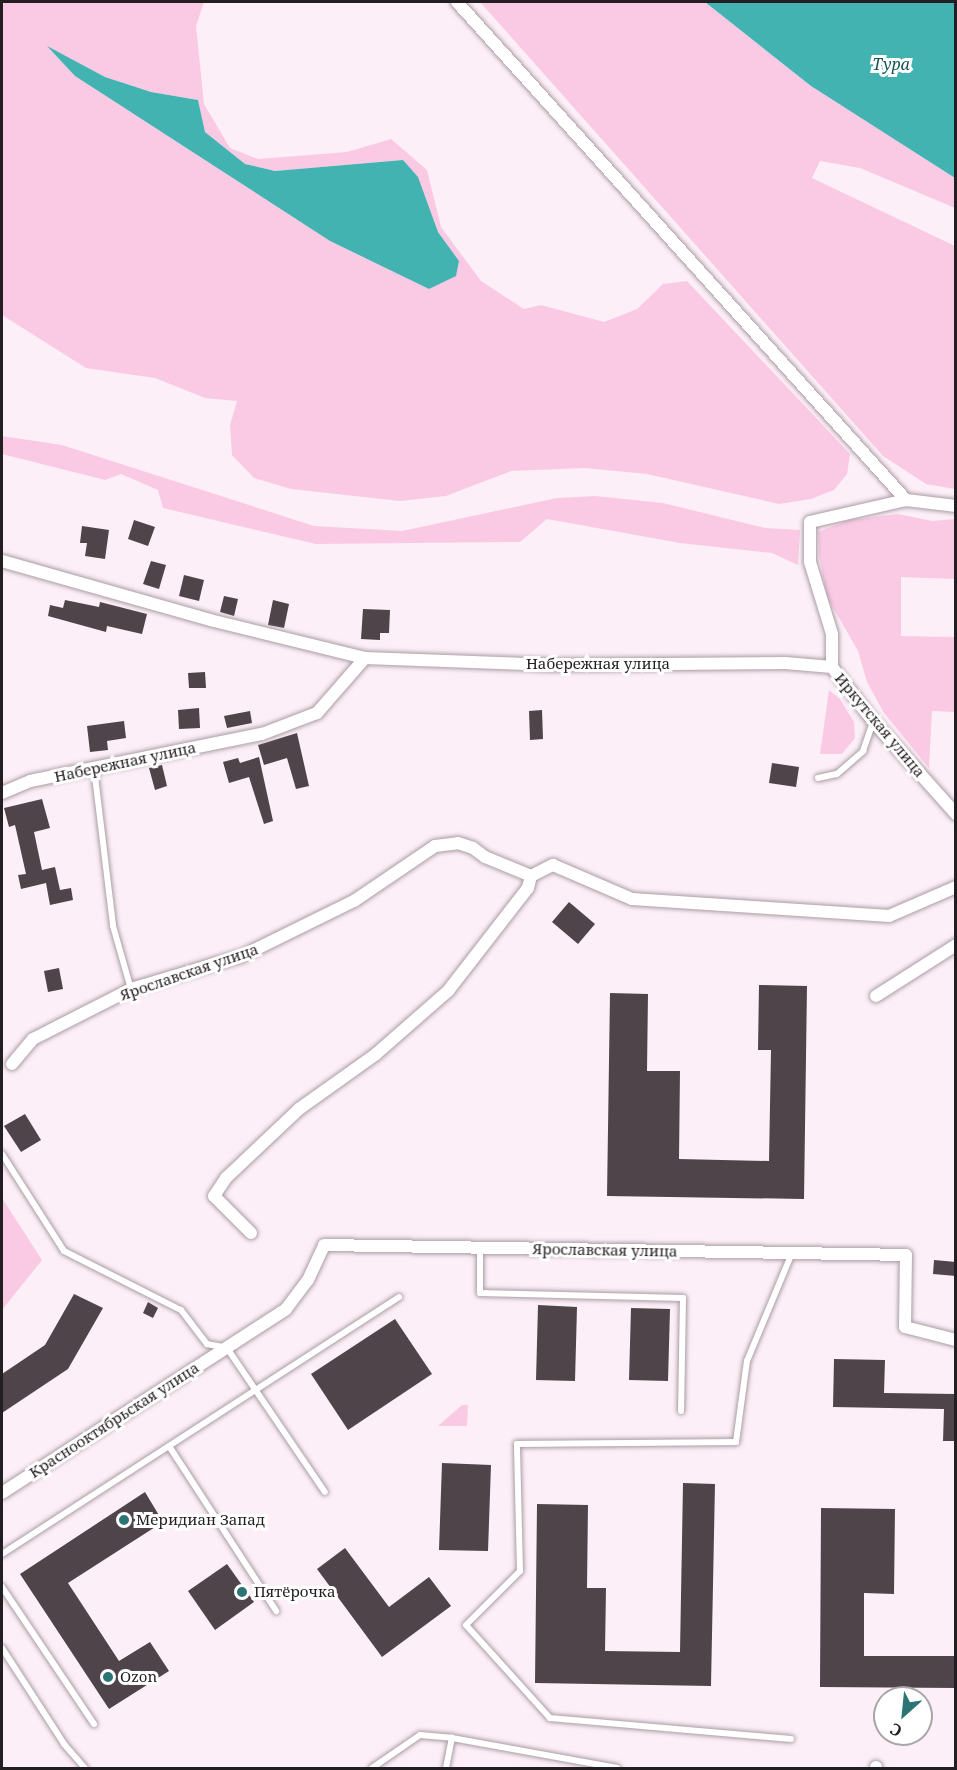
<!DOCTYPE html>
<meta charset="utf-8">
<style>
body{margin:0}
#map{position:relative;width:957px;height:1770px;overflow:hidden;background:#fdeff7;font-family:"Noto Serif",serif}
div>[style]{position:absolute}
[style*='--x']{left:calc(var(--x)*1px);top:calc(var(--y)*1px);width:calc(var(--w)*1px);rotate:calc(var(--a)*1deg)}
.green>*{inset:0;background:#facae5}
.water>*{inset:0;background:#43b3b2}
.building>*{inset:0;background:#4f444a}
.roads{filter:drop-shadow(0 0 2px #aa9da4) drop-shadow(0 0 2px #aa9da4)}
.service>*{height:6px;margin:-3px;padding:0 3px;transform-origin:3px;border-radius:3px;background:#fff}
.minor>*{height:12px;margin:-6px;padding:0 6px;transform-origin:6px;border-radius:6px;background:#fff}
.dots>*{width:16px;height:16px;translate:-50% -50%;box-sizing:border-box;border:3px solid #fff;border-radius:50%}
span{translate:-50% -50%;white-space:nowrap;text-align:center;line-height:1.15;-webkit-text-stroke:6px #fff;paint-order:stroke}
.street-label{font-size:15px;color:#231e21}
.poi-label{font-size:15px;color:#231e21}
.left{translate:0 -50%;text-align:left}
.water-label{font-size:16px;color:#165655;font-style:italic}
.frame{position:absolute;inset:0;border:3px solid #231e21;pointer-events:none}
.north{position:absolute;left:873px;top:1686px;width:60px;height:60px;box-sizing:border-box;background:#fff;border:2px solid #a7a5a6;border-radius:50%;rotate:207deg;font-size:16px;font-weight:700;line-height:24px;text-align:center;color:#231e21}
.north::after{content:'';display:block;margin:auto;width:21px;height:27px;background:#2b7574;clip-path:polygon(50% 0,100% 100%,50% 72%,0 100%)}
</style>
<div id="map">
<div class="green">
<i style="clip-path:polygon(evenodd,204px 2px,196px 26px,204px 104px,230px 148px,258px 159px,347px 152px,391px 139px,427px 170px,441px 227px,481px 281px,524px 309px,541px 305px,604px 322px,637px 309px,663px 284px,687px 281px,850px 454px,847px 474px,834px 490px,811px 499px,779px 504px,647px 474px,585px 468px,511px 471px,446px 496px,400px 501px,291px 489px,254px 478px,232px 455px,230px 425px,237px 401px,205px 398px,155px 378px,86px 368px,2px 315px,2px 3px,204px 2px,49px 48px,105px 77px,151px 92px,198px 100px,205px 132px,245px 164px,275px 171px,403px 160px,417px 177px,438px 232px,459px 261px,429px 289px,330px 241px,75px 76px,49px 48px)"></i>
<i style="clip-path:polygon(480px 2px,705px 2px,811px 86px,955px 178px,955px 208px,860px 168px,820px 161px,812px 178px,955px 246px,955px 489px,926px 484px,883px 456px)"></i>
<i style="clip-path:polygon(2px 436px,62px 445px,314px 526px,402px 531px,557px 498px,595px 496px,663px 503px,765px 528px,800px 530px,798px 565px,772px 553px,680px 543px,547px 519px,520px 542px,316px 544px,163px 508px,158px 490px,121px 474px,105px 480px,2px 454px)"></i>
<i style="clip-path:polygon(898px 514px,932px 521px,955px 519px,955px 579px,901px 577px,901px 636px,955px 637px,955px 712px,932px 711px,929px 768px,884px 713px,867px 682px,858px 651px,827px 597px,819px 555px,818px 532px,849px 520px)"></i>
<i style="clip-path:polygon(829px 690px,840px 699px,854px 722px,855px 738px,842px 754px,820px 754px)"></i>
<i style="clip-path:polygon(2px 1198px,42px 1260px,2px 1310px)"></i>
<i style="clip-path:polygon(462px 1405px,468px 1405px,467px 1426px,438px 1426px)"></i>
</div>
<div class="water">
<i style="clip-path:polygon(705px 2px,955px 2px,955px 178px,811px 86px)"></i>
<i style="clip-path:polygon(47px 46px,105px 77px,151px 92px,198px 100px,205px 132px,245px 164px,275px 171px,403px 160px,418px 177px,438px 232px,459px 261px,456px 276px,429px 289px,330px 241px,75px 76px)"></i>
</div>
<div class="building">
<i style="clip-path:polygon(134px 520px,155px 527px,148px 546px,128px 539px)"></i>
<i style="clip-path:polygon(82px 526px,109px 530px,105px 559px,85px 556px,87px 543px,80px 543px)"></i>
<i style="clip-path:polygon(151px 561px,166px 565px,159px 589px,143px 584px)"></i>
<i style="clip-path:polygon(184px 575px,204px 580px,199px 601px,179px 596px)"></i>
<i style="clip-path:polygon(224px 596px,238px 599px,234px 616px,220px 612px)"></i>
<i style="clip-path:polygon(65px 600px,99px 607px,100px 602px,147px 614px,142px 634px,107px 626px,106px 632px,48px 616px,50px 605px,63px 608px)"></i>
<i style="clip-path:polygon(273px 600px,289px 604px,284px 628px,268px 625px)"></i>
<i style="clip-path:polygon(363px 609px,390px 610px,389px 633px,380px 633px,380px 640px,361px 639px)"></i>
<i style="clip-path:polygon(205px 672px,206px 688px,189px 688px,188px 673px)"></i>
<i style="clip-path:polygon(199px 708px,200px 728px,179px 729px,178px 710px)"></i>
<i style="clip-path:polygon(542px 710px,543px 739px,530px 740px,529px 711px)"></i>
<i style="clip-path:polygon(250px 711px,252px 723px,227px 728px,224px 716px)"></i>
<i style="clip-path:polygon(124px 721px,126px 738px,107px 741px,108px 750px,90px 752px,87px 726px)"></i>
<i style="clip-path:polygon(297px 733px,309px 786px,296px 789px,287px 758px,264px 765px,258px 745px)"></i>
<i style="clip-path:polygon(259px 757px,273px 821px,264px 824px,249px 777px,229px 783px,223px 762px,238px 758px,240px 763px)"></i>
<i style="clip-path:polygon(772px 763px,799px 767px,796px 787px,769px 783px)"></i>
<i style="clip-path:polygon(162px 765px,167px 786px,155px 790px,149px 768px)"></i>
<i style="clip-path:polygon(42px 799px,50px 828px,34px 832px,42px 870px,55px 867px,60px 890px,71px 888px,73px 900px,50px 905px,46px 883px,21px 889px,18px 875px,26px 874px,15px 825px,9px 827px,4px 808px)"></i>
<i style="clip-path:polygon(569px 902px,595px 924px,578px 944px,552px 922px)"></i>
<i style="clip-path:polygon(59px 968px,63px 989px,48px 992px,44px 971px)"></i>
<i style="clip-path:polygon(759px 985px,807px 986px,804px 1199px,607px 1196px,610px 993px,648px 994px,647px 1071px,680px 1071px,679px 1159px,769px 1161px,771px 1050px,758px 1050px)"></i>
<i style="clip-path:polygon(25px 1114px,41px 1140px,21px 1152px,4px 1126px)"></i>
<i style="clip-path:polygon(934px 1260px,956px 1262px,956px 1276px,933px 1274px)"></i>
<i style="clip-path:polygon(74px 1294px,103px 1308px,68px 1369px,2px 1413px,2px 1374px,45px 1345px)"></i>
<i style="clip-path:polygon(148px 1302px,158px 1308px,153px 1318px,143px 1313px)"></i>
<i style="clip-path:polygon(538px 1305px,577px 1307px,575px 1381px,536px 1380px)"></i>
<i style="clip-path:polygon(631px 1308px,670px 1309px,668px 1381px,629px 1380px)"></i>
<i style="clip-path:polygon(395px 1319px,432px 1374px,348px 1430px,311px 1374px)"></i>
<i style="clip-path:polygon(834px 1359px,885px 1360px,884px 1393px,956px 1394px,956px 1441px,943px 1441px,944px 1409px,833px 1407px)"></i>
<i style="clip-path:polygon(442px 1463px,491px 1465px,488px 1551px,439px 1550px)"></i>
<i style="clip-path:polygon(683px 1483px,715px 1484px,711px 1686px,535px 1683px,537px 1504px,588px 1505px,587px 1588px,606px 1588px,605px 1651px,680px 1652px)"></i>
<i style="clip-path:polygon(145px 1492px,163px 1522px,68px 1583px,119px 1661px,150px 1642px,169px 1671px,109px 1709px,20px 1574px)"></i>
<i style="clip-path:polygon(821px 1508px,895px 1509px,894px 1594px,864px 1593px,864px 1656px,956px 1656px,956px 1688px,820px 1687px)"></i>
<i style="clip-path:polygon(345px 1548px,389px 1607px,429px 1577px,451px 1606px,382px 1657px,317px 1569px)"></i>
<i style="clip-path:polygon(227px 1564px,254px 1602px,215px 1630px,188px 1591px)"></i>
</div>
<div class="roads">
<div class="service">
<i style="--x:94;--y:768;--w:159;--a:83.1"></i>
<i style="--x:113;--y:926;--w:66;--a:74.1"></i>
<i style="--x:818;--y:778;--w:19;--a:-12"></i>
<i style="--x:837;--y:774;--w:35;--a:-41"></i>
<i style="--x:863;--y:751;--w:31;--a:-71"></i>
<i style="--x:2;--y:1154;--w:115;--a:57.4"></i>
<i style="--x:64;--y:1251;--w:131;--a:26.8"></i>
<i style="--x:181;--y:1310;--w:43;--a:52.6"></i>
<i style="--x:207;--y:1344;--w:20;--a:11"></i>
<i style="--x:227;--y:1348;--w:174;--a:55.8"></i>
<i style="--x:480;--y:1248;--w:45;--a:90"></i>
<i style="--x:480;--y:1293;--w:203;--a:1.4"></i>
<i style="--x:683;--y:1298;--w:113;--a:91"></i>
<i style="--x:169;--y:1446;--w:197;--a:57"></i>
<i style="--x:2;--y:1554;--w:473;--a:-32.9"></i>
<i style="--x:2;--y:1587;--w:165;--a:56.1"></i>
<i style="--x:2;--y:1648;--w:114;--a:57.1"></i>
<i style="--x:64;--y:1744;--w:32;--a:49"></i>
<i style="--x:791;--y:1739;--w:242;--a:-175"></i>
<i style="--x:550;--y:1718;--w:125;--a:-132.1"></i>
<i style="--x:466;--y:1625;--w:76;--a:-45"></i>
<i style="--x:520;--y:1571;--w:127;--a:-91.4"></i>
<i style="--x:517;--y:1444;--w:219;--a:-0.5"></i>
<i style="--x:736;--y:1442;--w:82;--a:-82.3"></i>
<i style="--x:747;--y:1361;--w:117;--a:-67.4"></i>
<i style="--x:372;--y:1768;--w:58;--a:-34.5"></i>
<i style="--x:420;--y:1735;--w:32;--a:5"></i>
<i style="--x:452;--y:1738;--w:168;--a:10.3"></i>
<i style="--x:446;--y:1768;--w:31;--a:-79"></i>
</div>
<div class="minor">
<i style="--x:457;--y:2;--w:671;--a:47.96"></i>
<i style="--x:956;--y:506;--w:50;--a:-173.2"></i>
<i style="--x:906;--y:500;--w:98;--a:167.1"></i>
<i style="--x:810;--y:522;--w:40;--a:90"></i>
<i style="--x:810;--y:562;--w:75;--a:73"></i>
<i style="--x:832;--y:634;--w:33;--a:90"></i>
<i style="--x:832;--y:667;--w:68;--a:52.8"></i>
<i style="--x:873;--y:721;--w:125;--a:48.3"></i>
<i style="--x:2;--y:561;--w:216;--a:15.8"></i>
<i style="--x:210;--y:620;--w:160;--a:13.8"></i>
<i style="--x:365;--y:658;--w:188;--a:2.1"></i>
<i style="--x:553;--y:665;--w:232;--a:-0.5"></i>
<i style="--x:785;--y:663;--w:47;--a:4.9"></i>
<i style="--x:2;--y:793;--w:30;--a:-23"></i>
<i style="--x:30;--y:781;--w:237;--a:-11.5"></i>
<i style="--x:262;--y:734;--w:59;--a:-20.9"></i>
<i style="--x:317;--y:713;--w:73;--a:-48.9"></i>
<i style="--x:876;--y:996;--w:95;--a:-32.5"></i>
<i style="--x:12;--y:1064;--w:33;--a:-50"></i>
<i style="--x:33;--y:1039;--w:110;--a:-27"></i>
<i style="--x:131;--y:989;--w:116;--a:-16.6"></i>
<i style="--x:242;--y:956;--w:125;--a:-26.2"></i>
<i style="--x:354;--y:901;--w:98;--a:-34.2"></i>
<i style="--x:435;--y:846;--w:23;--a:-7"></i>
<i style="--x:458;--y:843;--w:16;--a:18"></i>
<i style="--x:473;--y:848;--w:15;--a:37"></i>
<i style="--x:485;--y:857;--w:50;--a:22.4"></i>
<i style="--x:251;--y:1233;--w:52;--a:-135"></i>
<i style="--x:214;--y:1196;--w:22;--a:-56"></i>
<i style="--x:226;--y:1178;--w:100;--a:-43.4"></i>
<i style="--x:299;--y:1109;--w:95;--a:-35.5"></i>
<i style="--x:376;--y:1054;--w:96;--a:-41.2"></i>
<i style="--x:448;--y:991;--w:130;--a:-52.2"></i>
<i style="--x:528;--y:888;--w:12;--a:-76"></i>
<i style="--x:531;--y:876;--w:25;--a:-27"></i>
<i style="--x:553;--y:865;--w:86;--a:23.3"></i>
<i style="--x:632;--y:899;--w:258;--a:3.8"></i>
<i style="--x:889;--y:916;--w:73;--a:-23.4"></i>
<i style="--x:2;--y:1493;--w:338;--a:-32.9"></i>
<i style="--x:286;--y:1309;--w:36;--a:-53"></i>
<i style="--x:308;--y:1280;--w:38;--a:-65"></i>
<i style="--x:324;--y:1245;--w:582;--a:0.98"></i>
<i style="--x:906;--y:1255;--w:72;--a:90.8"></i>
<i style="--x:905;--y:1327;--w:53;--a:14.3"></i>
<i style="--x:876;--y:1768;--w:1;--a:-90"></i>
</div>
</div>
<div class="dots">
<i style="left:124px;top:1520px;background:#2b7574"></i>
<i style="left:242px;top:1592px;background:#2b7574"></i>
<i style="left:108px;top:1677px;background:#2b7574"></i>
</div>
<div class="street-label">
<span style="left:598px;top:664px">Набережная улица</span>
<span style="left:880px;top:725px;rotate:50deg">Иркутская улица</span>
<span style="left:125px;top:762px;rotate:-12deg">Набережная улица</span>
<span style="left:189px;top:972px;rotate:-19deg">Ярославская улица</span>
<span style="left:605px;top:1250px;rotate:1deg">Ярославская улица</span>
<span style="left:114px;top:1420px;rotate:-33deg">Краснооктябрьская улица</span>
</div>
<div class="poi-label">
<span class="left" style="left:136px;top:1520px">Меридиан Запад</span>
<span class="left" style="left:254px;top:1592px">Пятёрочка</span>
<span class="left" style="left:120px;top:1677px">Ozon</span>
</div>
<div class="water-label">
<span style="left:891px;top:64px">Тура</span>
</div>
<div class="frame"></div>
<div class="north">С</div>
</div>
